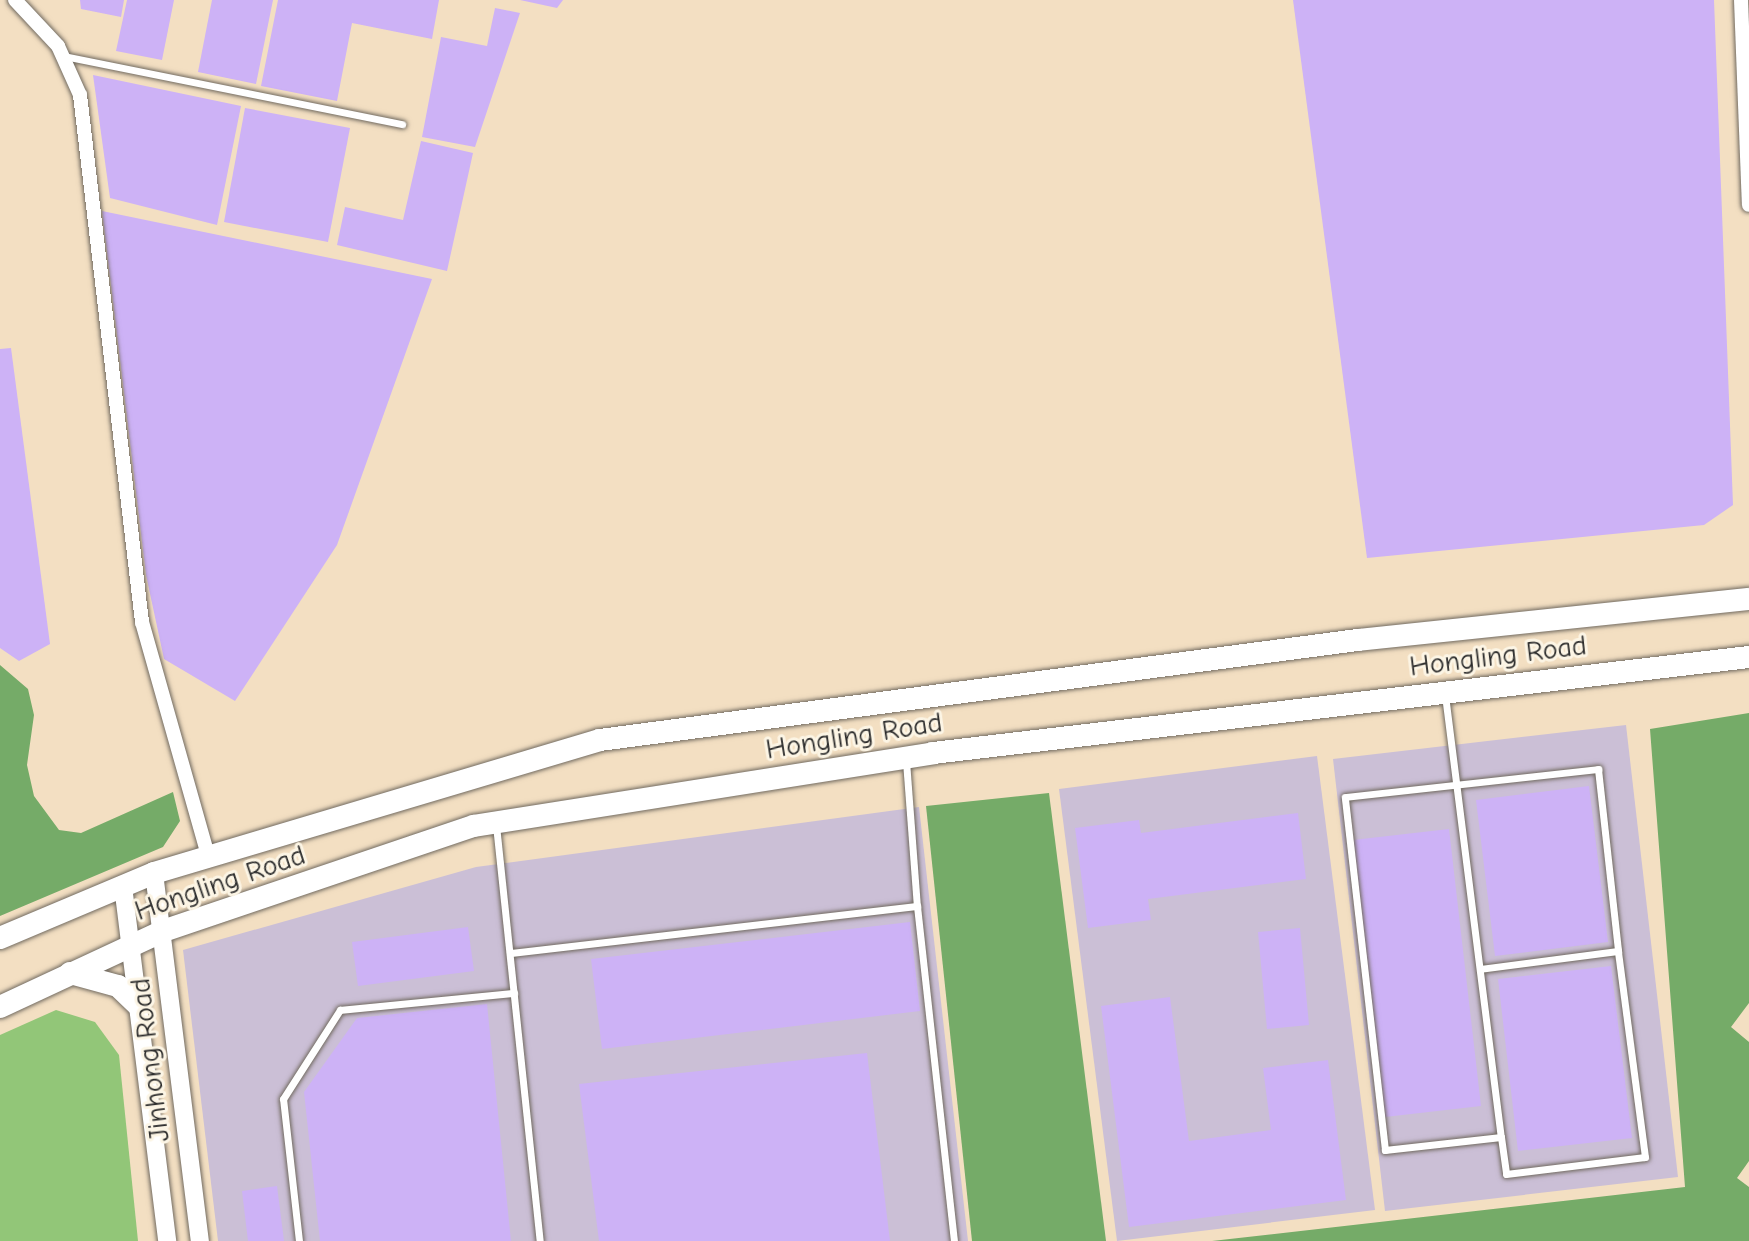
<!DOCTYPE html>
<style>
body{margin:0}
#map{position:relative;width:1749px;height:1241px;overflow:hidden;background:#f3dfc2;font-family:"Comic Neue",sans-serif}
div>[style]{position:absolute}
[style*='--x']{left:calc(var(--x)*1px);top:calc(var(--y)*1px);width:calc(var(--w)*1px);rotate:calc(var(--a)*1deg)}
.industrial>*{inset:0;background:#cbbfd6}
.green>*{inset:0;background:#92c678}
.forest>*{inset:0;background:#75ab68}
.building>*{inset:0;background:#cdb2f6}
.roads{filter:drop-shadow(0 0 2px #716a60) drop-shadow(0 0 2px #716a60)}
.service>*{height:7px;margin:-3.5px;padding:0 3.5px;transform-origin:3.5px;border-radius:3.5px;background:#fff}
.minor>*{height:14px;margin:-7px;padding:0 7px;transform-origin:7px;border-radius:7px;background:#fff}
.tertiary>*{height:18px;margin:-9px;padding:0 9px;transform-origin:9px;border-radius:9px;background:#fff}
.primary>*{height:22px;margin:-11px;padding:0 11px;transform-origin:11px;border-radius:11px;background:#fff}
span{translate:-50% -50%;white-space:nowrap;text-align:center;line-height:1.15;-webkit-text-stroke:6px #fcf5e5;paint-order:stroke}
.street-label{font-size:28px;color:#2b2b2b}
</style>
<div id="map">
<div class="industrial">
<i style="clip-path:polygon(1626px 725px,1678px 1177px,1385px 1211px,1333px 759px)"></i>
<i style="clip-path:polygon(1317px 756px,1375px 1210px,1117px 1241px,1059px 789px)"></i>
<i style="clip-path:polygon(919px 807px,968px 1241px,218px 1241px,183px 950px,476px 867px)"></i>
</div>
<div class="green">
<i style="clip-path:polygon(56px 1010px,95px 1022px,119px 1055px,138px 1241px,0 1241px,0 1035px)"></i>
</div>
<div class="forest">
<i style="clip-path:polygon(0 665px,28px 689px,34px 715px,27px 765px,34px 796px,59px 830px,81px 833px,173px 792px,180px 821px,163px 847px,0 916px)"></i>
<i style="clip-path:polygon(1749px 713px,1749px 1003px,1731px 1027px,1749px 1042px,1749px 1161px,1737px 1178px,1749px 1187px,1749px 1241px,1212px 1241px,1685px 1187px,1650px 729px)"></i>
<i style="clip-path:polygon(1049px 793px,1106px 1241px,972px 1241px,926px 806px)"></i>
</div>
<div class="building">
<i style="clip-path:polygon(80px 0,124px 0,121px 17px,81px 9px)"></i>
<i style="clip-path:polygon(127px 0,174px 0,162px 60px,116px 51px)"></i>
<i style="clip-path:polygon(212px 0,273px 0,256px 84px,198px 72px)"></i>
<i style="clip-path:polygon(278px 0,439px 0,432px 39px,352px 23px,337px 101px,261px 86px)"></i>
<i style="clip-path:polygon(520px 0,563px 0,557px 8px)"></i>
<i style="clip-path:polygon(1293px 0,1714px 0,1733px 505px,1704px 525px,1367px 558px)"></i>
<i style="clip-path:polygon(495px 8px,520px 13px,475px 147px,422px 137px,441px 37px,487px 46px)"></i>
<i style="clip-path:polygon(93px 75px,241px 106px,217px 225px,110px 198px)"></i>
<i style="clip-path:polygon(245px 108px,350px 128px,328px 242px,224px 222px)"></i>
<i style="clip-path:polygon(421px 141px,473px 153px,447px 271px,337px 245px,345px 207px,403px 220px)"></i>
<i style="clip-path:polygon(102px 211px,432px 279px,337px 545px,235px 701px,164px 659px,146px 575px)"></i>
<i style="clip-path:polygon(11px 348px,50px 644px,19px 661px,0 648px,0 349px)"></i>
<i style="clip-path:polygon(1589px 786px,1608px 942px,1495px 956px,1476px 800px)"></i>
<i style="clip-path:polygon(1298px 813px,1306px 879px,1148px 899px,1151px 920px,1088px 928px,1075px 828px,1139px 820px,1141px 833px)"></i>
<i style="clip-path:polygon(1449px 829px,1481px 1106px,1385px 1117px,1353px 840px)"></i>
<i style="clip-path:polygon(910px 922px,920px 1011px,602px 1049px,591px 959px)"></i>
<i style="clip-path:polygon(468px 927px,474px 971px,358px 986px,352px 942px)"></i>
<i style="clip-path:polygon(1300px 928px,1309px 1025px,1267px 1029px,1258px 932px)"></i>
<i style="clip-path:polygon(1611px 966px,1632px 1138px,1518px 1151px,1498px 979px)"></i>
<i style="clip-path:polygon(1170px 997px,1189px 1141px,1271px 1130px,1263px 1068px,1328px 1060px,1346px 1200px,1129px 1227px,1101px 1006px)"></i>
<i style="clip-path:polygon(487px 1004px,511px 1241px,320px 1241px,304px 1092px,357px 1018px)"></i>
<i style="clip-path:polygon(867px 1053px,890px 1241px,599px 1241px,579px 1084px)"></i>
<i style="clip-path:polygon(277px 1186px,284px 1241px,248px 1241px,242px 1191px)"></i>
</div>
<div class="roads">
<div class="service">
<i style="--x:64;--y:56;--w:345;--a:11.4"></i>
<i style="--x:1445;--y:695;--w:446;--a:82.8"></i>
<i style="--x:1501;--y:1137;--w:37;--a:82"></i>
<i style="--x:1506;--y:1174;--w:140;--a:-7"></i>
<i style="--x:1645;--y:1157;--w:208;--a:-97.5"></i>
<i style="--x:1618;--y:951;--w:139;--a:172.6"></i>
<i style="--x:906;--y:761;--w:145;--a:85.7"></i>
<i style="--x:496;--y:825;--w:418;--a:84"></i>
<i style="--x:510;--y:953;--w:410;--a:-6.6"></i>
<i style="--x:917;--y:906;--w:337;--a:83.7"></i>
<i style="--x:1501;--y:1137;--w:117;--a:173.6"></i>
<i style="--x:1385;--y:1150;--w:355;--a:-96.5"></i>
<i style="--x:1345;--y:797;--w:255;--a:-6.3"></i>
<i style="--x:1598;--y:769;--w:183;--a:83.7"></i>
<i style="--x:299;--y:1241;--w:143;--a:-96.4"></i>
<i style="--x:283;--y:1099;--w:106;--a:-57.4"></i>
<i style="--x:340;--y:1010;--w:175;--a:-5.6"></i>
</div>
<div class="minor">
<i style="--x:15;--y:0;--w:63;--a:46.9"></i>
<i style="--x:58;--y:46;--w:54;--a:65.8"></i>
<i style="--x:80;--y:95;--w:531;--a:83.29"></i>
<i style="--x:142;--y:622;--w:243;--a:74.2"></i>
<i style="--x:1741;--y:0;--w:205;--a:87.8"></i>
</div>
<div class="tertiary">
<i style="--x:154;--y:873;--w:371;--a:82.9"></i>
<i style="--x:123;--y:886;--w:358;--a:82.9"></i>
</div>
<div class="primary">
<i style="--x:0;--y:938;--w:167;--a:-22.9"></i>
<i style="--x:154;--y:873;--w:465;--a:-16.6"></i>
<i style="--x:600;--y:740;--w:765;--a:-7.52"></i>
<i style="--x:1358;--y:640;--w:393;--a:-6"></i>
<i style="--x:70;--y:973;--w:50;--a:15.2"></i>
<i style="--x:118;--y:986;--w:29;--a:44"></i>
<i style="--x:0;--y:1007;--w:180;--a:-25"></i>
<i style="--x:163;--y:931;--w:328;--a:-18.7"></i>
<i style="--x:474;--y:826;--w:465;--a:-9"></i>
<i style="--x:933;--y:753;--w:822;--a:-6.71"></i>
</div>
</div>
<div class="street-label">
<span style="left:1498px;top:656px;rotate:-7deg">Hongling Road</span>
<span style="left:854px;top:736px;rotate:-9deg">Hongling Road</span>
<span style="left:220px;top:883px;rotate:-19deg">Hongling Road</span>
<span style="left:150px;top:1060px;rotate:-97deg">Jinhong Road</span>
</div>
</div>
